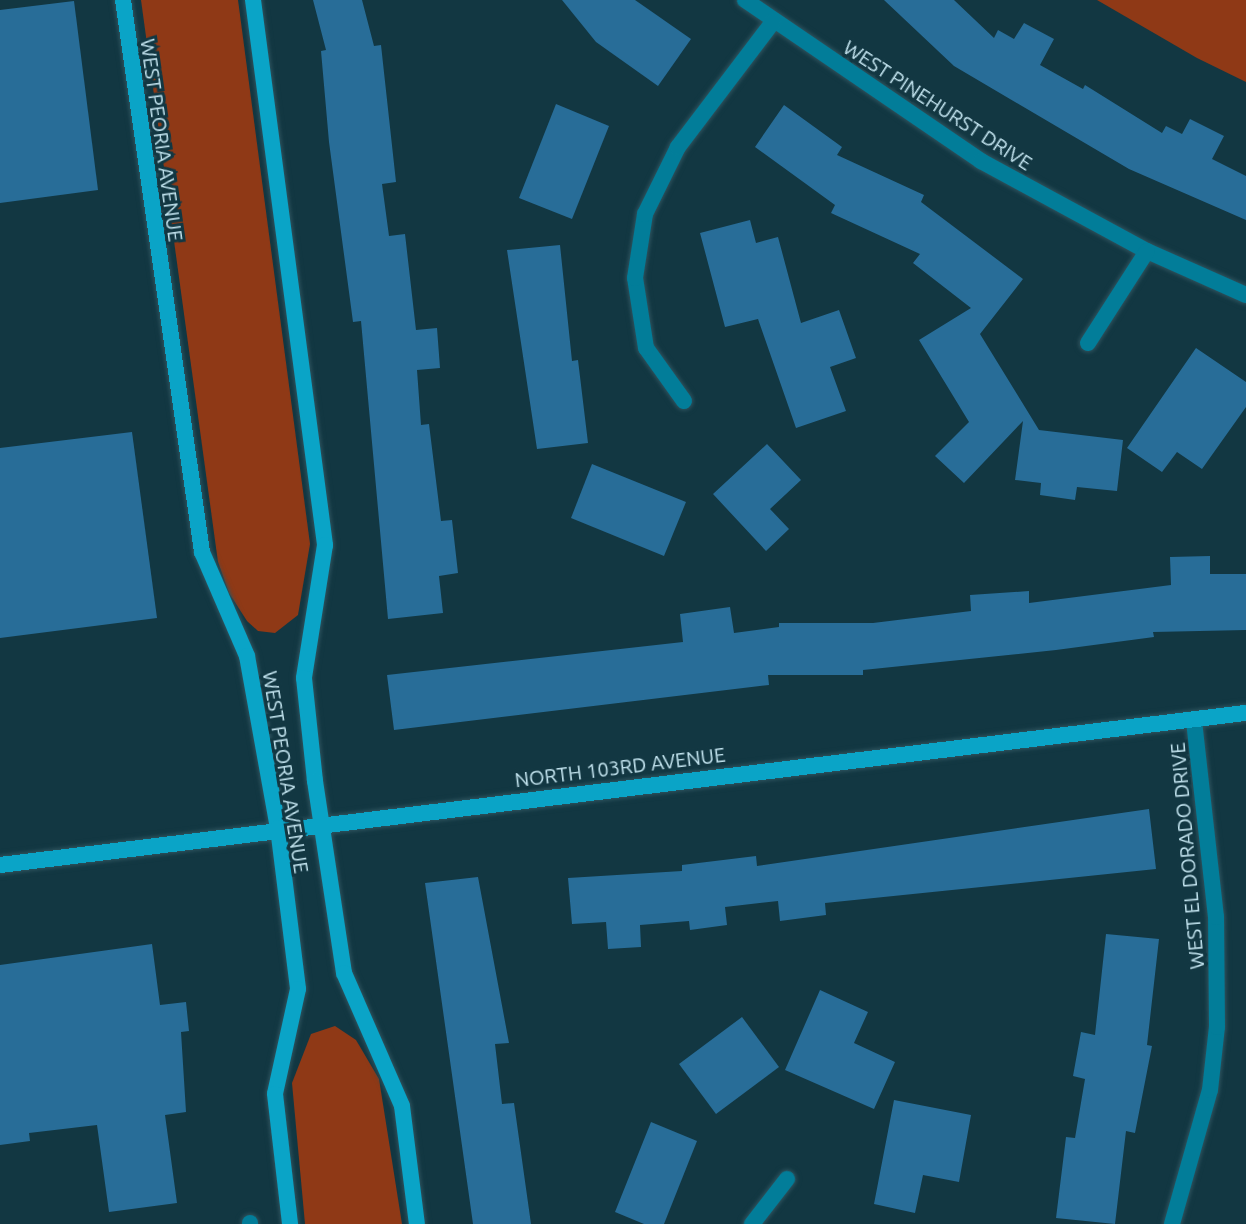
<!DOCTYPE html>
<style>
body{margin:0}
#map{position:relative;width:1246px;height:1224px;overflow:hidden;background:#123742;font-family:Ubuntu,sans-serif}
div>[style]{position:absolute}
[style*='--x']{left:calc(var(--x)*1px);top:calc(var(--y)*1px);width:calc(var(--w)*1px);rotate:calc(var(--a)*1deg)}
.green>*{inset:0;background:#8f3916}
.building>*{inset:0;background:#286d98}
.roads{filter:drop-shadow(0 0 2px #2e535e) drop-shadow(0 0 2px #2e535e)}
.lane>*{height:16px;margin:-8px;padding:0 8px;transform-origin:8px;border-radius:8px;background:#027d99}
.street>*{height:16px;margin:-8px;padding:0 8px;transform-origin:8px;border-radius:8px;background:#027d99}
.secondary>*{height:16px;margin:-8px;padding:0 8px;transform-origin:8px;border-radius:8px;background:#0aa4c7}
span{translate:-50% -50%;white-space:nowrap;text-align:center;line-height:1.15;-webkit-text-stroke:6px #123742;paint-order:stroke}
.street-label{font-size:20px;color:#c2e3ee}
</style>
<div id="map">
<div class="green">
<i style="clip-path:polygon(141px 0,238px 0,310px 544px,298px 615px,275px 633px,258px 631px,247px 621px,229px 593px,218px 562px)"></i>
<i style="clip-path:polygon(1097px 0,1246px 0,1246px 82px,1197px 58px)"></i>
<i style="clip-path:polygon(335px 1026px,356px 1040px,379px 1079px,402px 1224px,305px 1224px,292px 1083px,311px 1034px)"></i>
</div>
<div class="building">
<i style="clip-path:polygon(313px 0,362px 0,374px 46px,381px 45px,396px 182px,382px 184px,389px 236px,405px 234px,416px 330px,437px 328px,440px 368px,417px 370px,421px 425px,429px 424px,441px 521px,452px 520px,458px 573px,439px 576px,443px 613px,388px 619px,361px 321px,353px 322px,329px 142px,321px 51px,326px 50px)"></i>
<i style="clip-path:polygon(562px 0,635px 0,691px 39px,658px 86px,596px 42px)"></i>
<i style="clip-path:polygon(884px 0,954px 0,994px 38px,998px 30px,1014px 39px,1024px 23px,1054px 39px,1040px 65px,1083px 89px,1085px 85px,1162px 133px,1166px 126px,1182px 134px,1190px 119px,1224px 136px,1212px 159px,1246px 176px,1246px 220px,1129px 169px,954px 66px)"></i>
<i style="clip-path:polygon(74px 1px,98px 190px,0 203px,0 10px)"></i>
<i style="clip-path:polygon(556px 104px,609px 126px,572px 219px,519px 198px)"></i>
<i style="clip-path:polygon(784px 105px,842px 147px,837px 155px,924px 195px,921px 202px,1023px 279px,980px 334px,1039px 430px,1123px 440px,1117px 491px,1077px 487px,1075px 500px,1040px 495px,1041px 483px,1015px 480px,1023px 421px,964px 483px,935px 456px,969px 422px,919px 340px,971px 308px,913px 263px,920px 254px,831px 213px,835px 205px,755px 147px)"></i>
<i style="clip-path:polygon(750px 220px,756px 243px,778px 237px,801px 323px,839px 310px,856px 358px,830px 367px,846px 411px,796px 428px,758px 319px,725px 327px,700px 233px)"></i>
<i style="clip-path:polygon(560px 245px,572px 361px,578px 360px,588px 443px,537px 449px,507px 250px)"></i>
<i style="clip-path:polygon(1196px 348px,1246px 382px,1246px 407px,1202px 469px,1177px 452px,1162px 472px,1127px 448px)"></i>
<i style="clip-path:polygon(132px 432px,157px 618px,0 638px,0 448px)"></i>
<i style="clip-path:polygon(767px 444px,801px 480px,770px 509px,789px 529px,766px 551px,713px 494px)"></i>
<i style="clip-path:polygon(592px 464px,686px 502px,664px 556px,571px 518px)"></i>
<i style="clip-path:polygon(1210px 556px,1210px 574px,1246px 574px,1246px 630px,1153px 632px,1154px 637px,1056px 650px,863px 670px,863px 675px,768px 675px,769px 685px,394px 730px,387px 675px,683px 642px,680px 614px,730px 607px,734px 633px,779px 627px,779px 623px,873px 623px,971px 611px,970px 595px,1029px 591px,1029px 603px,1171px 585px,1170px 557px)"></i>
<i style="clip-path:polygon(1149px 809px,1156px 869px,825px 903px,826px 915px,780px 921px,778px 901px,725px 907px,727px 925px,690px 930px,689px 921px,640px 925px,641px 947px,608px 949px,606px 922px,572px 924px,568px 878px,682px 871px,682px 865px,756px 856px,757px 866px)"></i>
<i style="clip-path:polygon(478px 877px,509px 1043px,495px 1044px,502px 1104px,514px 1103px,531px 1224px,473px 1224px,425px 883px)"></i>
<i style="clip-path:polygon(1106px 934px,1159px 939px,1147px 1045px,1152px 1046px,1135px 1133px,1126px 1131px,1115px 1224px,1056px 1218px,1066px 1137px,1075px 1138px,1085px 1079px,1073px 1076px,1081px 1032px,1095px 1035px)"></i>
<i style="clip-path:polygon(152px 944px,160px 1005px,186px 1002px,189px 1031px,181px 1032px,186px 1112px,165px 1115px,177px 1203px,109px 1212px,97px 1125px,29px 1133px,30px 1141px,0 1145px,0 965px)"></i>
<i style="clip-path:polygon(820px 990px,868px 1012px,854px 1043px,895px 1062px,874px 1109px,785px 1070px)"></i>
<i style="clip-path:polygon(742px 1017px,779px 1067px,716px 1114px,679px 1064px)"></i>
<i style="clip-path:polygon(894px 1100px,971px 1115px,959px 1182px,923px 1175px,915px 1213px,874px 1204px)"></i>
<i style="clip-path:polygon(651px 1122px,697px 1141px,664px 1224px,644px 1224px,615px 1212px)"></i>
</div>
<div class="roads">
<div class="lane">
<i style="--x:250;--y:1223;--w:1;--a:90"></i>
</div>
<div class="street">
<i style="--x:745;--y:0;--w:286;--a:34.3"></i>
<i style="--x:981;--y:161;--w:189;--a:28.5"></i>
<i style="--x:1147;--y:251;--w:108;--a:24"></i>
<i style="--x:1088;--y:343;--w:109;--a:-57.3"></i>
<i style="--x:684;--y:401;--w:65;--a:-125.6"></i>
<i style="--x:646;--y:348;--w:71;--a:-98.9"></i>
<i style="--x:635;--y:278;--w:65;--a:-81.1"></i>
<i style="--x:645;--y:214;--w:75;--a:-63.8"></i>
<i style="--x:678;--y:147;--w:157;--a:-52.8"></i>
<i style="--x:752;--y:1224;--w:57;--a:-52.1"></i>
<i style="--x:1172;--y:1224;--w:139;--a:-74.2"></i>
<i style="--x:1210;--y:1090;--w:63;--a:-83.7"></i>
<i style="--x:1217;--y:1027;--w:110;--a:-90.5"></i>
<i style="--x:1216;--y:917;--w:198;--a:-96.4"></i>
</div>
<div class="secondary">
<i style="--x:123;--y:0;--w:558;--a:81.86"></i>
<i style="--x:202;--y:552;--w:113;--a:66.6"></i>
<i style="--x:247;--y:656;--w:175;--a:79.8"></i>
<i style="--x:278;--y:828;--w:162;--a:82.9"></i>
<i style="--x:298;--y:989;--w:107;--a:102.4"></i>
<i style="--x:275;--y:1094;--w:131;--a:83.4"></i>
<i style="--x:253;--y:0;--w:550;--a:82.47"></i>
<i style="--x:325;--y:545;--w:135;--a:99"></i>
<i style="--x:304;--y:678;--w:104;--a:83.9"></i>
<i style="--x:315;--y:781;--w:194;--a:81.4"></i>
<i style="--x:344;--y:973;--w:145;--a:66.4"></i>
<i style="--x:402;--y:1106;--w:119;--a:82.8"></i>
<i style="--x:0;--y:865;--w:1255;--a:-6.96"></i>
</div>
</div>
<div class="street-label">
<span style="left:938px;top:105px;rotate:33deg">WEST PINEHURST DRIVE</span>
<span style="left:162px;top:140px;rotate:82deg">WEST PEORIA AVENUE</span>
<span style="left:620px;top:767px;rotate:-7deg">NORTH 103RD AVENUE</span>
<span style="left:286px;top:772px;rotate:81deg">WEST PEORIA AVENUE</span>
<span style="left:1187px;top:856px;rotate:-95deg">WEST EL DORADO DRIVE</span>
</div>
</div>
